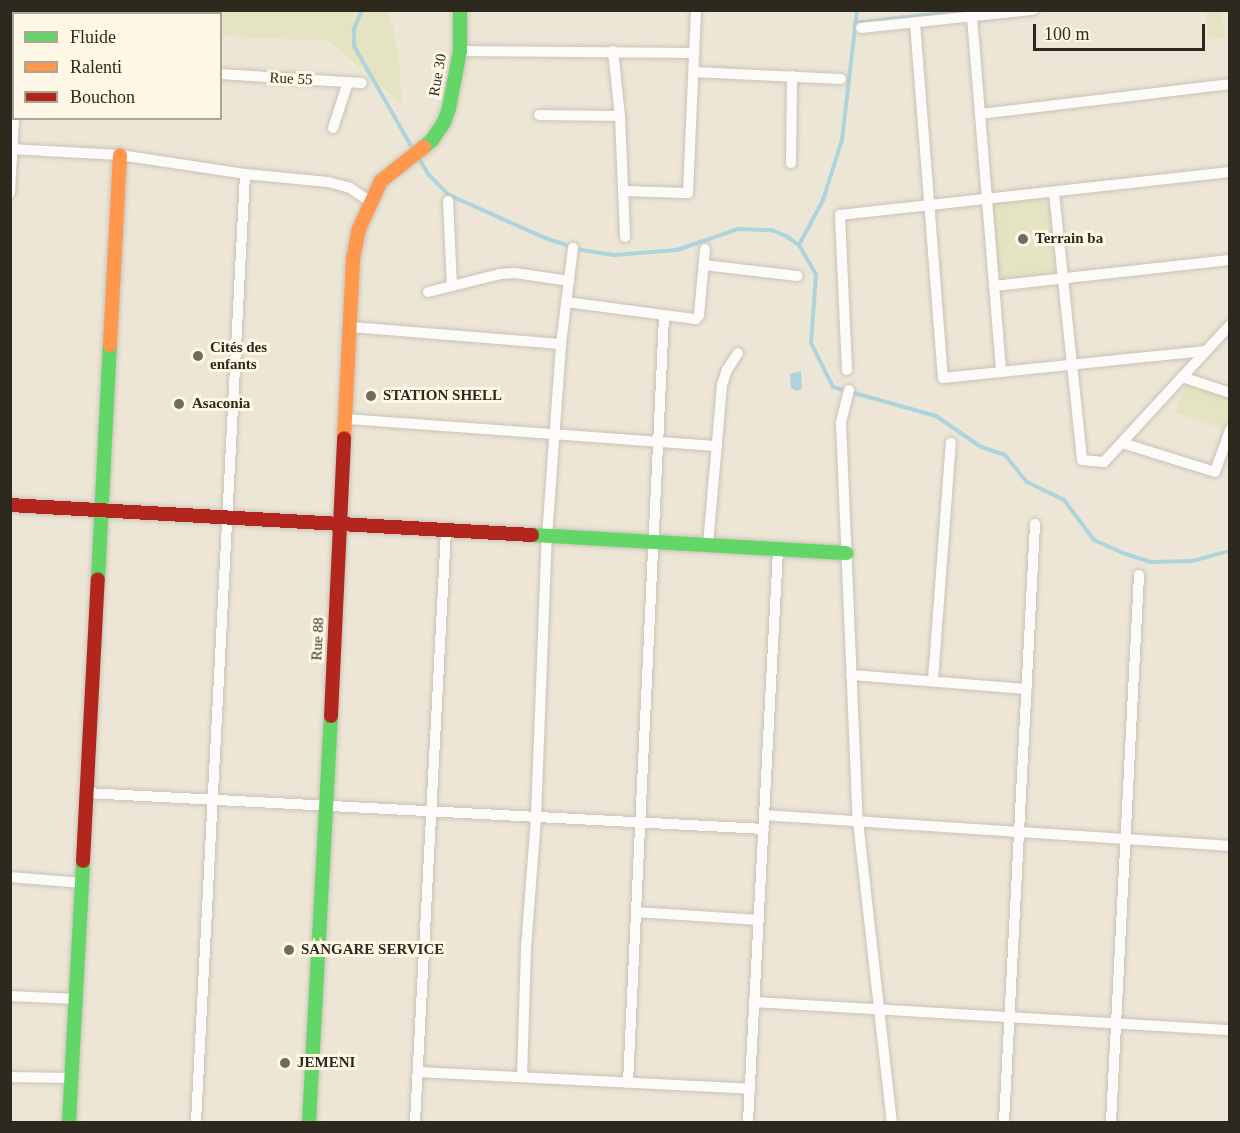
<!DOCTYPE html>
<meta charset="utf-8">
<style>
body{margin:0}
#map{position:relative;width:1240px;height:1133px;overflow:hidden;background:#ede6d6;font-family:"Times New Roman",serif}
div>[style]{position:absolute}
[style*='--x']{left:calc(var(--x)*1px);top:calc(var(--y)*1px);width:calc(var(--w)*1px);rotate:calc(var(--a)*1deg)}
.green>*{inset:0;background:#e4e4c3}
.water>*{inset:0;background:#add4dc}
.stream>*{height:4px;margin:-2px;padding:0 2px;transform-origin:2px;border-radius:2px;background:#add4dc}
.roads{filter:drop-shadow(0 0 2px #c8c3b7) drop-shadow(0 0 2px #c8c3b7)}
.street>*{height:10px;margin:-5px;padding:0 5px;transform-origin:5px;border-radius:5px;background:#fcfbf9}
.fast>*{height:14px;margin:-7px;padding:0 7px;transform-origin:7px;border-radius:7px;background:#63d668}
.slow>*{height:14px;margin:-7px;padding:0 7px;transform-origin:7px;border-radius:7px;background:#ff974d}
.jam>*{height:14px;margin:-7px;padding:0 7px;transform-origin:7px;border-radius:7px;background:#b3261e}
.dots>*{width:16px;height:16px;translate:-50% -50%;box-sizing:border-box;border:3px solid #fef7e6;border-radius:50%}
span{translate:-50% -50%;white-space:nowrap;text-align:center;line-height:1.15;-webkit-text-stroke:6px #fef7e6;paint-order:stroke}
.street-label{font-size:15px;color:#2e291f}
.poi-label{font-size:15px;color:#2e291f;font-weight:700}
.left{translate:0 -50%;text-align:left}
.frame{position:absolute;inset:0;border:12px solid #2e291f;pointer-events:none}
.legend{position:absolute;left:12px;top:12px;width:210px;height:108px;box-sizing:border-box;background:#fef7e6;border:2px solid #aba596;margin:0;padding:8px 10px;list-style:none;font-size:18px;color:#2e291f}
.legend li{display:flex;align-items:center;gap:12px;height:30px}
.legend b{width:30px;border:2px solid #aba596}
.scale{position:absolute;left:1033px;top:24px;width:172px;height:27px;box-sizing:border-box;border:3px solid #2e291f;border-top:0;padding-left:8px;font-size:18px;line-height:21px;white-space:nowrap;color:#2e291f;-webkit-text-stroke:4px #fef7e6;paint-order:stroke}
</style>
<div id="map">
<div class="green">
<i style="clip-path:polygon(205px 10px,389px 11px,398px 49px,402px 104px,329px 41px,221px 36px,220px 14px,204px 13px)"></i>
<i style="clip-path:polygon(1206px 11px,1222px 11px,1225px 37px,1209px 39px)"></i>
<i style="clip-path:polygon(1050px 198px,1058px 276px,997px 281px,989px 202px)"></i>
<i style="clip-path:polygon(1186px 383px,1229px 398px,1229px 418px,1225px 430px,1176px 413px)"></i>
</div>
<div class="water">
<i style="clip-path:polygon(801px 371px,802px 388px,797px 391px,791px 388px,790px 374px)"></i>
</div>
<div class="stream">
<i style="--x:362;--y:10;--w:21;--a:113"></i>
<i style="--x:354;--y:29;--w:17;--a:90"></i>
<i style="--x:354;--y:46;--w:121;--a:60.3"></i>
<i style="--x:855;--y:23;--w:114;--a:-6.6"></i>
<i style="--x:418;--y:157;--w:21;--a:59"></i>
<i style="--x:429;--y:175;--w:28;--a:45"></i>
<i style="--x:449;--y:195;--w:105;--a:24.1"></i>
<i style="--x:545;--y:238;--w:39;--a:18"></i>
<i style="--x:582;--y:250;--w:32;--a:9"></i>
<i style="--x:614;--y:255;--w:63;--a:-4.5"></i>
<i style="--x:677;--y:250;--w:65;--a:-19"></i>
<i style="--x:738;--y:229;--w:34;--a:2"></i>
<i style="--x:772;--y:230;--w:15;--a:23"></i>
<i style="--x:786;--y:236;--w:16;--a:35"></i>
<i style="--x:799;--y:245;--w:34;--a:60"></i>
<i style="--x:816;--y:275;--w:68;--a:94.2"></i>
<i style="--x:811;--y:343;--w:49;--a:63.4"></i>
<i style="--x:833;--y:387;--w:107;--a:15.7"></i>
<i style="--x:936;--y:416;--w:55;--a:34.6"></i>
<i style="--x:981;--y:447;--w:25;--a:18"></i>
<i style="--x:1005;--y:455;--w:35;--a:51"></i>
<i style="--x:1027;--y:482;--w:41;--a:25.9"></i>
<i style="--x:1064;--y:500;--w:50;--a:53.1"></i>
<i style="--x:1094;--y:540;--w:35;--a:24"></i>
<i style="--x:1126;--y:554;--w:25;--a:18"></i>
<i style="--x:1150;--y:562;--w:42;--a:-1.4"></i>
<i style="--x:1192;--y:561;--w:39;--a:-15"></i>
<i style="--x:799;--y:245;--w:51;--a:-61.9"></i>
<i style="--x:823;--y:200;--w:63;--a:-72.4"></i>
<i style="--x:842;--y:140;--w:131;--a:-83.4"></i>
</div>
<div class="roads">
<div class="street">
<i style="--x:20;--y:14;--w:4;--a:-90"></i>
<i style="--x:972;--y:17;--w:356;--a:85.3"></i>
<i style="--x:915;--y:23;--w:356;--a:85.5"></i>
<i style="--x:943;--y:378;--w:264;--a:-5.9"></i>
<i style="--x:861;--y:28;--w:173;--a:-6"></i>
<i style="--x:460;--y:51;--w:234;--a:0.5"></i>
<i style="--x:613;--y:51;--w:65;--a:83.9"></i>
<i style="--x:620;--y:116;--w:121;--a:87.6"></i>
<i style="--x:10;--y:62;--w:4;--a:0"></i>
<i style="--x:694;--y:72;--w:147;--a:2.7"></i>
<i style="--x:220;--y:74;--w:142;--a:3.6"></i>
<i style="--x:980;--y:114;--w:252;--a:-6.8"></i>
<i style="--x:539;--y:115;--w:81;--a:0.7"></i>
<i style="--x:333;--y:128;--w:48;--a:-71.9"></i>
<i style="--x:10;--y:149;--w:110;--a:3.1"></i>
<i style="--x:120;--y:155;--w:126;--a:8.6"></i>
<i style="--x:245;--y:174;--w:83;--a:5.5"></i>
<i style="--x:328;--y:182;--w:23;--a:15"></i>
<i style="--x:350;--y:188;--w:23;--a:34"></i>
<i style="--x:791;--y:163;--w:87;--a:-89.3"></i>
<i style="--x:623;--y:191;--w:65;--a:1.8"></i>
<i style="--x:688;--y:193;--w:183;--a:-87.5"></i>
<i style="--x:10;--y:193;--w:75;--a:-86.9"></i>
<i style="--x:1054;--y:193;--w:268;--a:84"></i>
<i style="--x:1082;--y:460;--w:22;--a:5"></i>
<i style="--x:1104;--y:462;--w:186;--a:-47.4"></i>
<i style="--x:448;--y:201;--w:85;--a:87.3"></i>
<i style="--x:704;--y:265;--w:94;--a:6.7"></i>
<i style="--x:994;--y:286;--w:237;--a:-6.3"></i>
<i style="--x:428;--y:292;--w:74;--a:-14"></i>
<i style="--x:500;--y:274;--w:15;--a:-4"></i>
<i style="--x:515;--y:273;--w:55;--a:8.4"></i>
<i style="--x:566;--y:302;--w:131;--a:7.5"></i>
<i style="--x:696;--y:319;--w:5;--a:-53"></i>
<i style="--x:699;--y:315;--w:66;--a:-84.8"></i>
<i style="--x:350;--y:327;--w:212;--a:4.6"></i>
<i style="--x:847;--y:370;--w:155;--a:-92.6"></i>
<i style="--x:840;--y:215;--w:392;--a:-6.3"></i>
<i style="--x:1182;--y:377;--w:51;--a:18.4"></i>
<i style="--x:849;--y:390;--w:34;--a:104"></i>
<i style="--x:841;--y:423;--w:398;--a:87.6"></i>
<i style="--x:858;--y:821;--w:303;--a:83.6"></i>
<i style="--x:347;--y:419;--w:371;--a:4.2"></i>
<i style="--x:1122;--y:443;--w:97;--a:17.3"></i>
<i style="--x:1215;--y:472;--w:45;--a:-70.3"></i>
<i style="--x:708;--y:545;--w:161;--a:-85"></i>
<i style="--x:722;--y:385;--w:16;--a:-72"></i>
<i style="--x:727;--y:370;--w:20;--a:-57"></i>
<i style="--x:851;--y:675;--w:176;--a:4.6"></i>
<i style="--x:933;--y:680;--w:238;--a:-85.7"></i>
<i style="--x:86;--y:793;--w:679;--a:3.04"></i>
<i style="--x:764;--y:815;--w:467;--a:3.8"></i>
<i style="--x:10;--y:877;--w:72;--a:4.8"></i>
<i style="--x:636;--y:912;--w:123;--a:3.7"></i>
<i style="--x:10;--y:996;--w:66;--a:2.6"></i>
<i style="--x:754;--y:1002;--w:477;--a:3.4"></i>
<i style="--x:418;--y:1072;--w:332;--a:2.9"></i>
<i style="--x:10;--y:1077;--w:61;--a:0.9"></i>
<i style="--x:522;--y:1077;--w:129;--a:-88.2"></i>
<i style="--x:526;--y:948;--w:131;--a:-85.6"></i>
<i style="--x:536;--y:817;--w:281;--a:-87.8"></i>
<i style="--x:547;--y:536;--w:193;--a:-85.8"></i>
<i style="--x:561;--y:344;--w:97;--a:-82.9"></i>
<i style="--x:628;--y:1083;--w:768;--a:-87.31"></i>
<i style="--x:196;--y:1122;--w:949;--a:-87.04"></i>
<i style="--x:415;--y:1122;--w:593;--a:-87"></i>
<i style="--x:748;--y:1122;--w:574;--a:-87"></i>
<i style="--x:1004;--y:1122;--w:599;--a:-87.03"></i>
<i style="--x:1111;--y:1122;--w:548;--a:-87.07"></i>
</div>
<div class="fast">
<i style="--x:424;--y:147;--w:11;--a:-41"></i>
<i style="--x:432;--y:140;--w:22;--a:-56"></i>
<i style="--x:444;--y:122;--w:15;--a:-70"></i>
<i style="--x:449;--y:108;--w:58;--a:-79.1"></i>
<i style="--x:460;--y:51;--w:41;--a:-90"></i>
<i style="--x:532;--y:535;--w:315;--a:3.3"></i>
<i style="--x:98;--y:579;--w:234;--a:-87.1"></i>
<i style="--x:69;--y:1122;--w:261;--a:-86.9"></i>
<i style="--x:309;--y:1122;--w:407;--a:-86.9"></i>
</div>
<div class="slow">
<i style="--x:110;--y:345;--w:190;--a:-87"></i>
<i style="--x:344;--y:438;--w:179;--a:-87.1"></i>
<i style="--x:353;--y:259;--w:31;--a:-79"></i>
<i style="--x:359;--y:229;--w:53;--a:-65.4"></i>
<i style="--x:381;--y:181;--w:55;--a:-38.3"></i>
</div>
<div class="jam">
<i style="--x:10;--y:505;--w:523;--a:3.29"></i>
<i style="--x:331;--y:716;--w:278;--a:-87.3"></i>
<i style="--x:83;--y:861;--w:282;--a:-87"></i>
</div>
</div>
<div class="dots">
<i style="left:1023px;top:239px;background:#716b5f"></i>
<i style="left:198px;top:356px;background:#716b5f"></i>
<i style="left:371px;top:396px;background:#716b5f"></i>
<i style="left:179px;top:404px;background:#716b5f"></i>
<i style="left:289px;top:950px;background:#716b5f"></i>
<i style="left:285px;top:1063px;background:#716b5f"></i>
</div>
<div class="street-label">
<span style="left:438px;top:75px;rotate:-80deg">Rue 30</span>
<span style="left:291px;top:79px;rotate:3deg">Rue 55</span>
<span style="left:318px;top:639px;rotate:-87deg">Rue 88</span>
</div>
<div class="poi-label">
<span class="left" style="left:1035px;top:239px">Terrain ba</span>
<span class="left" style="left:210px;top:356px">Cités des<br>enfants</span>
<span class="left" style="left:383px;top:396px">STATION SHELL</span>
<span class="left" style="left:192px;top:404px">Asaconia</span>
<span class="left" style="left:301px;top:950px">SANGARE SERVICE</span>
<span class="left" style="left:297px;top:1063px">JEMENI</span>
</div>
<div class="frame"></div>
<ul class="legend">
<li><b style="height:8px;background:#63d668"></b>Fluide</li>
<li><b style="height:8px;background:#ff974d"></b>Ralenti</li>
<li><b style="height:8px;background:#b3261e"></b>Bouchon</li>
</ul>
<div class="scale">100 m</div>
</div>
